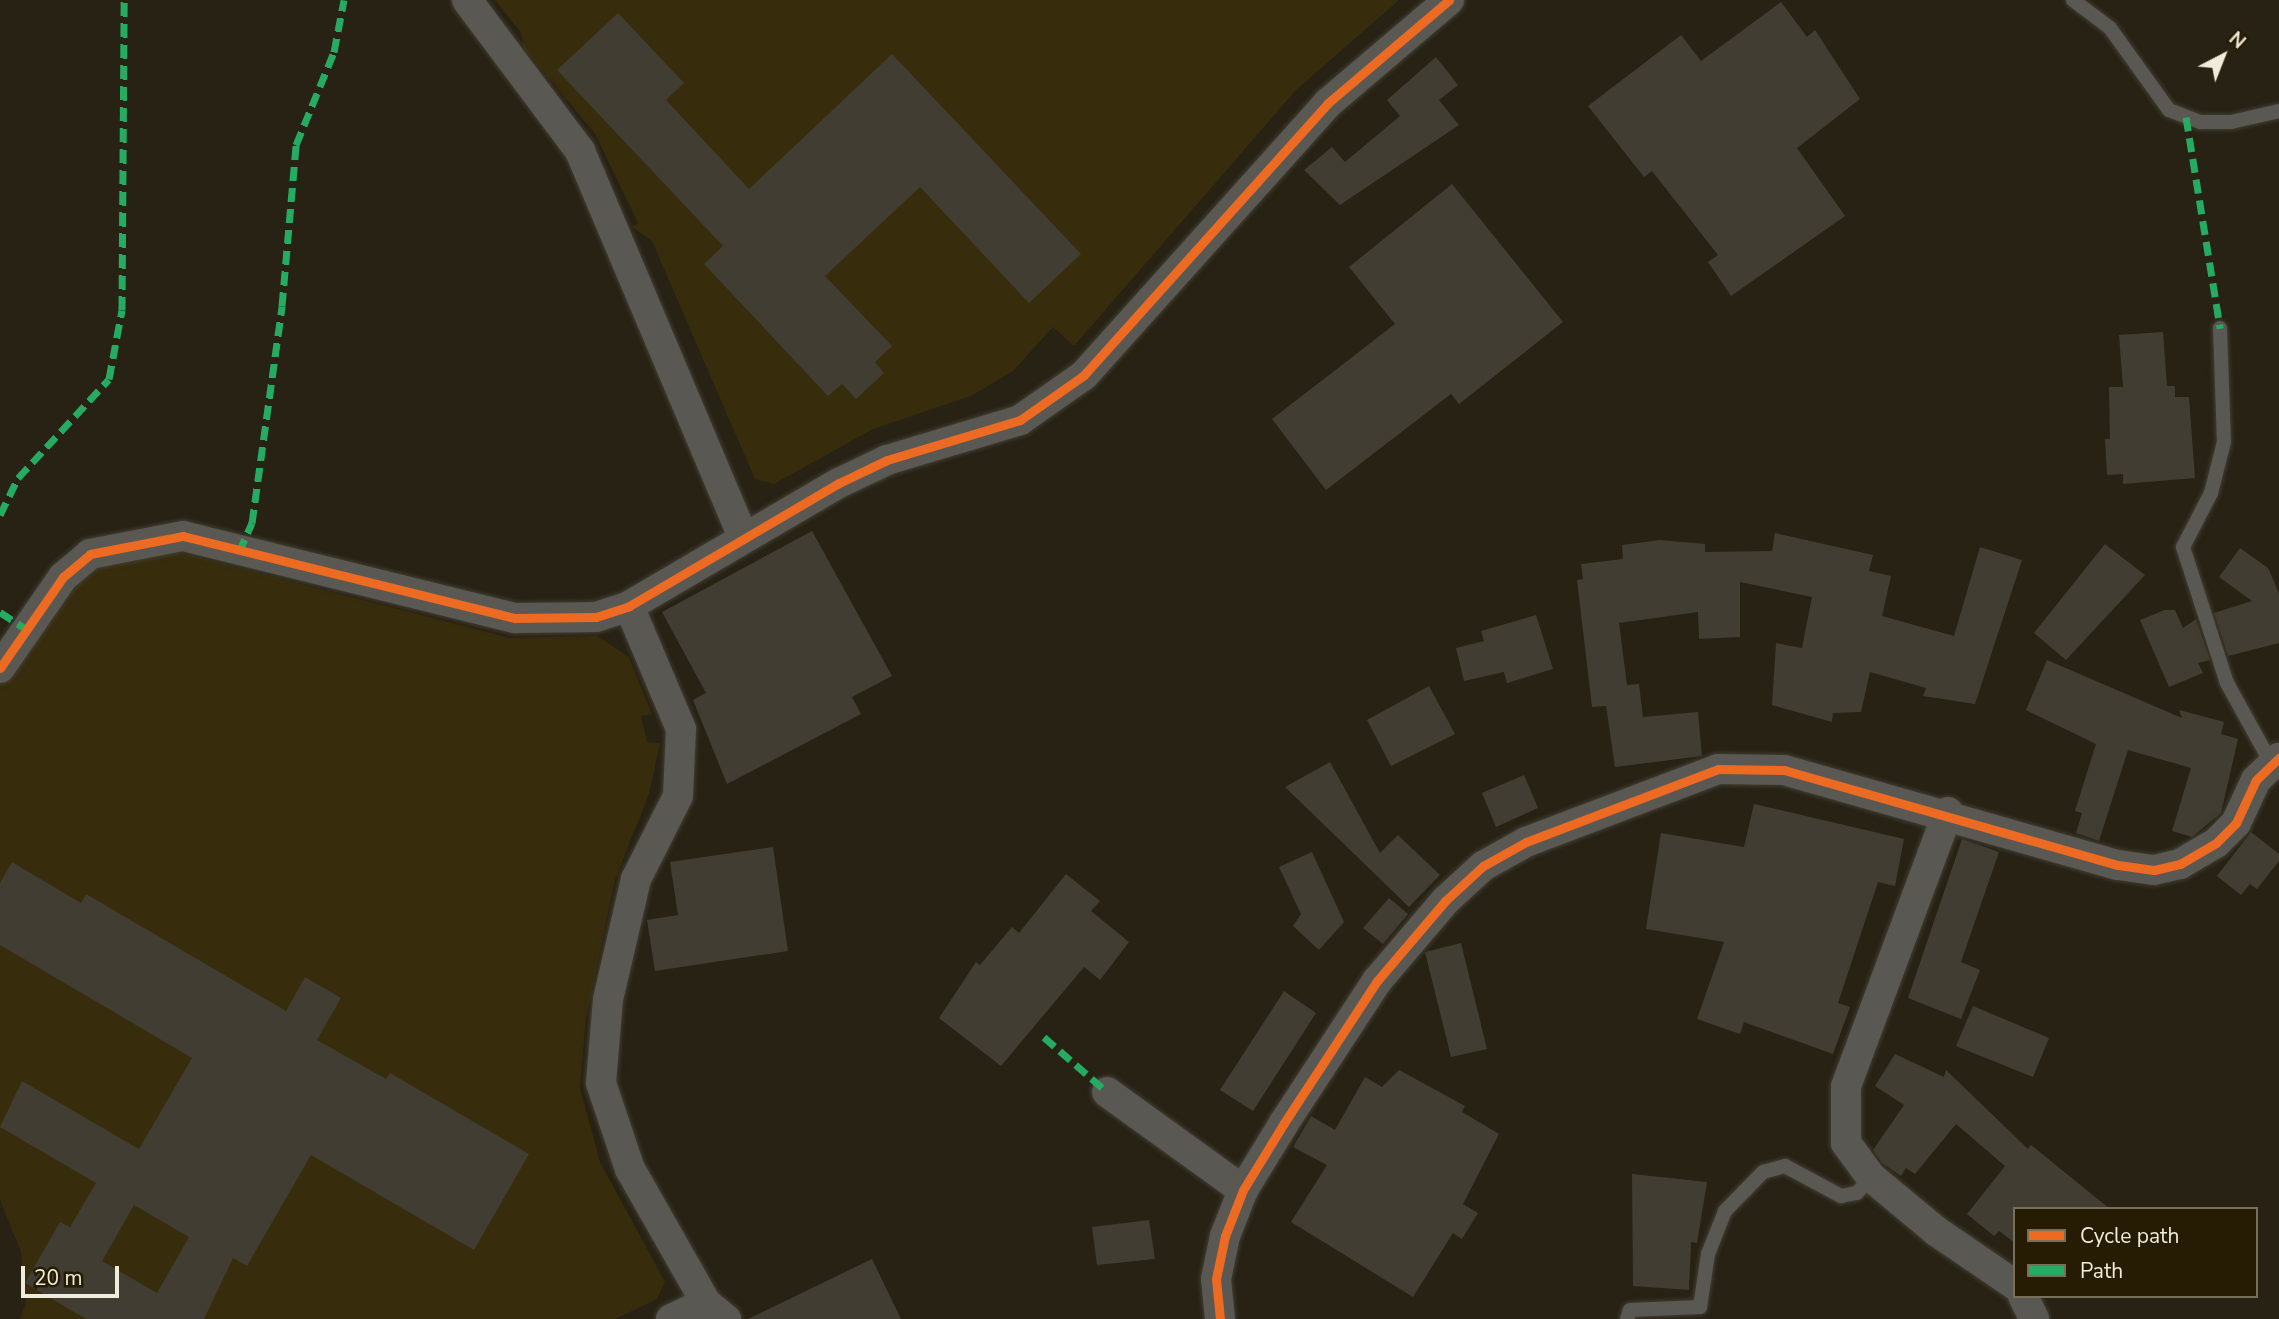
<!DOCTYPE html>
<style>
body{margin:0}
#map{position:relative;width:2279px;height:1319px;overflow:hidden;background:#272214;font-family:"Nunito Sans",sans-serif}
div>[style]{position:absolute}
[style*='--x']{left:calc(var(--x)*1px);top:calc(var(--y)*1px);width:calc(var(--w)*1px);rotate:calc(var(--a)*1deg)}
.built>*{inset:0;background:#372c0c}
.building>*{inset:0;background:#423d32}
.roads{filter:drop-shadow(0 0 2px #423d32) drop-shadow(0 0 2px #423d32)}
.service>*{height:14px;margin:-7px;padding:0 7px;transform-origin:7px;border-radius:7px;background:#5a5852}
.minor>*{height:30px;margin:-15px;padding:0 15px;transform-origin:15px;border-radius:15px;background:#5a5852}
.quiet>*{height:7px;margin-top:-3.5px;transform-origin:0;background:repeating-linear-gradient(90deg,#26ab63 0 14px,transparent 0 21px)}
.cycleway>*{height:9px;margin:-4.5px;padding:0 4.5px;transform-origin:4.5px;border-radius:4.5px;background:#ed6a23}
span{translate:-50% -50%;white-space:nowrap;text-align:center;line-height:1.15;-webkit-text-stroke:5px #261c03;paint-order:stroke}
.legend{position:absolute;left:2013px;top:1207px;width:245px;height:91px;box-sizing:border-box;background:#261c03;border:2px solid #776f5a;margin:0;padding:9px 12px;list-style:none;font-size:21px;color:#f1ebdc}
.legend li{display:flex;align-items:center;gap:14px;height:35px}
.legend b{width:35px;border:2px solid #776f5a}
.north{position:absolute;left:2188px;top:21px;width:70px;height:70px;-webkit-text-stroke:5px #261c03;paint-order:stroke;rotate:42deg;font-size:19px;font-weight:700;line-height:28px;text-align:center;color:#f1ebdc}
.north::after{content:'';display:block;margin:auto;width:24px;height:32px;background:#f1ebdc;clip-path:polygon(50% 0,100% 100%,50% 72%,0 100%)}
.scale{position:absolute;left:21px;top:1266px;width:98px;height:32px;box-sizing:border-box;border:4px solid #f1ebdc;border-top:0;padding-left:9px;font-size:21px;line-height:24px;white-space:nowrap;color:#f1ebdc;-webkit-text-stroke:5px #261c03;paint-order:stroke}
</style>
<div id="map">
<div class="built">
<i style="clip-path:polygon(495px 0,1398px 0,1398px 1px,1296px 90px,1074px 346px,1053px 327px,1013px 371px,971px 396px,873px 429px,774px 484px,755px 479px,652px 241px,632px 227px,638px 223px,595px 134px,523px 47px,521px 33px)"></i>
<i style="clip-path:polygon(172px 551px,510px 638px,597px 636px,629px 657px,652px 714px,641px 716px,647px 742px,660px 743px,649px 794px,615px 880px,586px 1018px,580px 1088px,600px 1162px,665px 1282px,657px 1299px,615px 1319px,20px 1319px,26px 1303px,21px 1252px,0 1200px,0 683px,71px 582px,106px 561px)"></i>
</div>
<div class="building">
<i style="clip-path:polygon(1781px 2px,1807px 37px,1815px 30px,1860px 99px,1797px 148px,1845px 216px,1731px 296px,1708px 262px,1718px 255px,1652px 171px,1644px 177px,1588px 106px,1681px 35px,1701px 61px)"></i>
<i style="clip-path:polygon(618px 13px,684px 83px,666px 100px,749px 189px,892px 54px,1081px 254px,1029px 303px,920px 187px,825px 276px,892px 346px,875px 362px,884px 373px,856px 399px,842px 384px,828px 396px,704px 264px,723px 246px,557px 70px)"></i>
<i style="clip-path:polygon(1436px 57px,1458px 85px,1439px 100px,1459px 125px,1340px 205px,1304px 170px,1332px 147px,1345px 162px,1400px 116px,1387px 100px)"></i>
<i style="clip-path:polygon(1452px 184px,1563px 322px,1459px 404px,1451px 394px,1326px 490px,1272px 419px,1395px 324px,1349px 267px)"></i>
<i style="clip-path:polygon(2163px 332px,2167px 386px,2175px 386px,2175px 397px,2189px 397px,2195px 478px,2123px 484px,2123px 474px,2107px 475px,2105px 439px,2110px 439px,2109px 387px,2123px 387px,2119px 335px)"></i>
<i style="clip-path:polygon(812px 531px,892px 676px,852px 697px,861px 714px,727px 784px,693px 700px,706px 693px,662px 612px)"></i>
<i style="clip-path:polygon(1775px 533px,1873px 555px,1869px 571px,1891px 576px,1882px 616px,1954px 636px,1980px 547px,2022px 560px,1975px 704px,1923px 696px,1926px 688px,1870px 672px,1861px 712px,1833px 713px,1832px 722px,1772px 705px,1776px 643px,1802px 648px,1812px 597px,1740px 582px,1740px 637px,1699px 639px,1698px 612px,1619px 623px,1627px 685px,1639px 684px,1643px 717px,1698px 712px,1702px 756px,1615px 767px,1606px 706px,1592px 707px,1577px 580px,1583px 579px,1581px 564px,1623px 559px,1622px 545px,1660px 540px,1705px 544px,1705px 552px,1772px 551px)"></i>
<i style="clip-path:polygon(2105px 544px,2145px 575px,2066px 660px,2034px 633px)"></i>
<i style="clip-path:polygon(2240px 548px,2268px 568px,2279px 593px,2279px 643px,2228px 656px,2214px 613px,2252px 601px,2219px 577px)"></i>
<i style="clip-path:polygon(2165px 610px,2175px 610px,2183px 628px,2196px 619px,2210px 660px,2198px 663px,2203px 673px,2169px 687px,2140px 620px)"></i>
<i style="clip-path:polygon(1536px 615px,1553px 669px,1507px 683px,1504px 672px,1464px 681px,1456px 648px,1484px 641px,1481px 631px)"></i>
<i style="clip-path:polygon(2047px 660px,2182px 718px,2179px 710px,2224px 722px,2221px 734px,2238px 739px,2221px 813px,2192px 837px,2172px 831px,2191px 768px,2128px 750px,2099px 841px,2076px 833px,2082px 813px,2075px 811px,2096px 744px,2026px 710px)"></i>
<i style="clip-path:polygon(1429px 686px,1455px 734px,1391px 766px,1367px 720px)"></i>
<i style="clip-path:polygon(1330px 762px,1380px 853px,1398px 835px,1440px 875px,1409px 907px,1285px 787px)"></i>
<i style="clip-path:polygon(1524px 775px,1538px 808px,1496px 827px,1482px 793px)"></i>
<i style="clip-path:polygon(1754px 804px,1904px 839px,1895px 886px,1878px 882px,1838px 1003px,1850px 1007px,1833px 1054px,1744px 1022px,1740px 1034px,1697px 1019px,1724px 942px,1646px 929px,1661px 833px,1744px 847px)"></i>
<i style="clip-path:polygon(2251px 832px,2279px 854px,2279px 861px,2257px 889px,2250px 884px,2241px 895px,2217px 876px)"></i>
<i style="clip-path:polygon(1962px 839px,1999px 852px,1961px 962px,1980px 970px,1961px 1019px,1908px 998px)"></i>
<i style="clip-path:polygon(773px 847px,788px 951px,655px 971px,647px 920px,678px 915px,670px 862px)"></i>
<i style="clip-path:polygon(1312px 852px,1344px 922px,1319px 950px,1293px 926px,1301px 914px,1279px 867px)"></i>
<i style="clip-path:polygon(evenodd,12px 862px,81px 903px,86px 894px,286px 1011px,305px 977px,341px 998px,317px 1040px,386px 1079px,390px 1073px,529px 1154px,474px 1250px,311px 1155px,247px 1266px,233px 1258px,204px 1319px,86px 1319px,25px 1283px,60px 1222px,70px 1227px,96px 1183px,0 1127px,22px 1081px,139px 1149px,192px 1058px,0 945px,0 883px,12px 862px,134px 1205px,189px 1237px,157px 1293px,102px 1261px,134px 1205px)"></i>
<i style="clip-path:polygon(1066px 874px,1100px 901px,1091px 911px,1129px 942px,1100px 980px,1084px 967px,1001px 1066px,939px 1018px,976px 962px,980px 965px,1012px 927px,1019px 933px)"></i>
<i style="clip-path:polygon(1389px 898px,1408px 914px,1383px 944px,1363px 928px)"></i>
<i style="clip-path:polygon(1461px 943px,1487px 1049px,1451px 1057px,1425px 952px)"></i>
<i style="clip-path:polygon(1284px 991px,1316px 1013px,1253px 1111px,1220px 1090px)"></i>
<i style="clip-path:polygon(1973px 1006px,2049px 1038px,2033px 1077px,1956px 1046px)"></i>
<i style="clip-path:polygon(1895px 1054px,1944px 1077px,1946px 1070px,2028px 1149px,2031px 1145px,2110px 1209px,2015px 1209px,2015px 1243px,1999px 1231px,1994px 1236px,1967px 1214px,2005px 1166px,1956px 1124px,1915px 1174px,1906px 1168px,1901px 1176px,1882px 1163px,1873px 1150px,1904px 1105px,1875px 1086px)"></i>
<i style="clip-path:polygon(1399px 1070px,1465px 1106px,1462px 1112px,1499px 1134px,1463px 1204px,1478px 1213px,1462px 1239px,1453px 1233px,1413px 1297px,1291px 1222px,1327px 1165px,1293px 1147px,1311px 1116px,1335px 1130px,1365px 1077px,1382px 1087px)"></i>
<i style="clip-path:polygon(1632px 1174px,1707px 1182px,1697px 1243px,1691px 1242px,1689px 1290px,1633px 1286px)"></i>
<i style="clip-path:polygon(1149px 1220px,1155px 1259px,1097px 1265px,1092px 1227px)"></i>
<i style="clip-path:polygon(872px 1259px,901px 1319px,748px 1319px)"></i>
</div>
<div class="roads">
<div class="service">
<i style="--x:2073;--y:0;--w:46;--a:37.1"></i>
<i style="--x:2110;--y:28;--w:101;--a:54.3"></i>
<i style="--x:2169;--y:110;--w:34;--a:21"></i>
<i style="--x:2201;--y:122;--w:30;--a:0"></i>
<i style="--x:2231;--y:122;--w:49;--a:-12.9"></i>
<i style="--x:2220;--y:328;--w:114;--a:88"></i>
<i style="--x:2224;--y:442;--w:53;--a:104.3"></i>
<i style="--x:2211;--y:493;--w:61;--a:117.4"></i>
<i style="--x:2183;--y:547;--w:143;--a:72.1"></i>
<i style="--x:2227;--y:683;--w:89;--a:61.1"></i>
<i style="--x:1627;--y:1319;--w:9;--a:-72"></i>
<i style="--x:1630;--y:1310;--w:70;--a:-2.5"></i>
<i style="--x:1700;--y:1307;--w:54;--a:-81.4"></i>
<i style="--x:1708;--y:1254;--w:46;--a:-68.4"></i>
<i style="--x:1725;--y:1211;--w:54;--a:-45.7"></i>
<i style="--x:1763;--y:1172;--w:23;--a:-15"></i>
<i style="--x:1785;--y:1166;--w:64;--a:28.2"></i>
<i style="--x:1841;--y:1196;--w:16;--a:-11"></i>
<i style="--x:1857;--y:1193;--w:21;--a:-49"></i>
</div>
<div class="minor">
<i style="--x:467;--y:0;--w:189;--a:53.2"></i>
<i style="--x:580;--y:151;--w:418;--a:67.1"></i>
<i style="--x:629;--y:606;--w:134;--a:67.1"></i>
<i style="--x:681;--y:729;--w:67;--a:92.6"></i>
<i style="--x:678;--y:796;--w:93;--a:116.8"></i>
<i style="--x:636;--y:879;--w:123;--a:103.1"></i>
<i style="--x:608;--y:999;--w:84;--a:94.8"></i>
<i style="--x:601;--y:1083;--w:91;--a:71.4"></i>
<i style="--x:630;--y:1169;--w:154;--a:60.4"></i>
<i style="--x:706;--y:1303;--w:26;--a:39"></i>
<i style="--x:0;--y:668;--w:111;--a:-55.3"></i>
<i style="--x:63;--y:577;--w:35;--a:-40"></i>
<i style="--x:90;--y:554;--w:95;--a:-11"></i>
<i style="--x:183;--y:536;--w:342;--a:13.9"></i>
<i style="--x:515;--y:618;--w:81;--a:-0.7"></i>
<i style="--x:596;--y:617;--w:35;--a:-18"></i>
<i style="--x:629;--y:606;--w:243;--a:-30.4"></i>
<i style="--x:839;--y:483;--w:53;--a:-25.6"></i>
<i style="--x:887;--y:460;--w:139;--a:-16.7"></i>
<i style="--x:1020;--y:420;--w:78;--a:-35.1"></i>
<i style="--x:1084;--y:375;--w:365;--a:-48.1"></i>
<i style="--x:1328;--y:103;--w:159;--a:-40.4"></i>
<i style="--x:1948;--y:812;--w:293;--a:110.4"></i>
<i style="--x:1846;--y:1087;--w:56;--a:90"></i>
<i style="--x:1846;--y:1143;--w:42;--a:53.7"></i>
<i style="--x:1871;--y:1177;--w:85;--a:39.7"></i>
<i style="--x:1936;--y:1231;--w:96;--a:34.4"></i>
<i style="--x:1107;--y:1092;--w:168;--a:35.8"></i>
<i style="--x:2023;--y:1296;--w:25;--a:64"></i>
<i style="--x:671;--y:1319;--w:38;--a:-25"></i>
<i style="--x:1220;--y:1319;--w:40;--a:-95.7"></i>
<i style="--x:1216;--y:1279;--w:44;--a:-78.2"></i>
<i style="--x:1225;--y:1236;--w:49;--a:-68.6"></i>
<i style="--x:1243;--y:1190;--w:79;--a:-58.5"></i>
<i style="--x:1284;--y:1123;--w:170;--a:-56.8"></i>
<i style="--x:1377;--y:981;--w:105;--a:-49.6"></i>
<i style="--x:1445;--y:901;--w:52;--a:-42.6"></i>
<i style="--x:1483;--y:866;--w:49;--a:-29.2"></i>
<i style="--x:1526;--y:842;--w:205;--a:-20.8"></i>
<i style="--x:1718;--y:769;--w:66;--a:0.9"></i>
<i style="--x:1784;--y:770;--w:347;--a:15.9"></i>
<i style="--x:2118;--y:865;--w:36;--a:8"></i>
<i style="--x:2154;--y:870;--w:27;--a:-13"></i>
<i style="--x:2180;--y:864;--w:42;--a:-30.3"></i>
<i style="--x:2216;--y:843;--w:28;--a:-45"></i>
<i style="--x:2236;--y:823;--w:47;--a:-65.1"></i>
<i style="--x:2256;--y:780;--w:32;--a:-44"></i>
</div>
</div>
<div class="quiet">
<i style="--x:2186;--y:117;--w:214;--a:80.8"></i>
<i style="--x:0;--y:515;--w:41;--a:-64.1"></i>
<i style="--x:18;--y:478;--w:134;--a:-47.4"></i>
<i style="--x:109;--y:379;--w:70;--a:-79.3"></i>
<i style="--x:122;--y:310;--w:310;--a:-89.6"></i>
<i style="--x:239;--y:552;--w:32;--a:-66"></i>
<i style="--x:252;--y:523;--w:219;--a:-82.1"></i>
<i style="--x:282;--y:306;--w:162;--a:-85"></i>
<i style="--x:296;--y:145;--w:100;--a:-67.8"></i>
<i style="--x:334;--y:52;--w:53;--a:-79.1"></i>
<i style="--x:0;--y:612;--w:33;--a:33"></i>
<i style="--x:1044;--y:1037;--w:84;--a:41.1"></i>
</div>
<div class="cycleway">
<i style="--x:0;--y:668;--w:111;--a:-55.3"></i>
<i style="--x:63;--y:577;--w:35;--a:-40"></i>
<i style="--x:90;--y:554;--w:95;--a:-11"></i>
<i style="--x:183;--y:536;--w:342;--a:13.9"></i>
<i style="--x:515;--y:618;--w:81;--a:-0.7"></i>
<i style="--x:596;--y:617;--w:35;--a:-18"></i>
<i style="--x:629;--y:606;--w:243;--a:-30.4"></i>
<i style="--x:839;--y:483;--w:53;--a:-25.6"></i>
<i style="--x:887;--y:460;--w:139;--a:-16.7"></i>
<i style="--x:1020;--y:420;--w:78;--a:-35.1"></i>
<i style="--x:1084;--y:375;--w:365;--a:-48.1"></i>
<i style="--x:1328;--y:103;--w:159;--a:-40.4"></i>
<i style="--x:1220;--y:1319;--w:40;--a:-95.7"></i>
<i style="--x:1216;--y:1279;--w:44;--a:-78.2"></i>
<i style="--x:1225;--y:1236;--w:49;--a:-68.6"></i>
<i style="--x:1243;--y:1190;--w:79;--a:-58.5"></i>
<i style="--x:1284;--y:1123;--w:170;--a:-56.8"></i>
<i style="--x:1377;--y:981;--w:105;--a:-49.6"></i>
<i style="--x:1445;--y:901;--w:52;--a:-42.6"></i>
<i style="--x:1483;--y:866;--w:49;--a:-29.2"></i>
<i style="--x:1526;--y:842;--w:205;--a:-20.8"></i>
<i style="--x:1718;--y:769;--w:66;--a:0.9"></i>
<i style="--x:1784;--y:770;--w:347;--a:15.9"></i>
<i style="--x:2118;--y:865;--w:36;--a:8"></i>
<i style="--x:2154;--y:870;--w:27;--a:-13"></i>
<i style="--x:2180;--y:864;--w:42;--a:-30.3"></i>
<i style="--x:2216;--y:843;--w:28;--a:-45"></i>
<i style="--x:2236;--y:823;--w:47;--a:-65.1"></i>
<i style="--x:2256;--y:780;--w:32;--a:-44"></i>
</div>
<ul class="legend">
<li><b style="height:9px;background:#ed6a23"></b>Cycle path</li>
<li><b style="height:9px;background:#26ab63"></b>Path</li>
</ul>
<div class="north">N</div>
<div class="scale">20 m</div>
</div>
